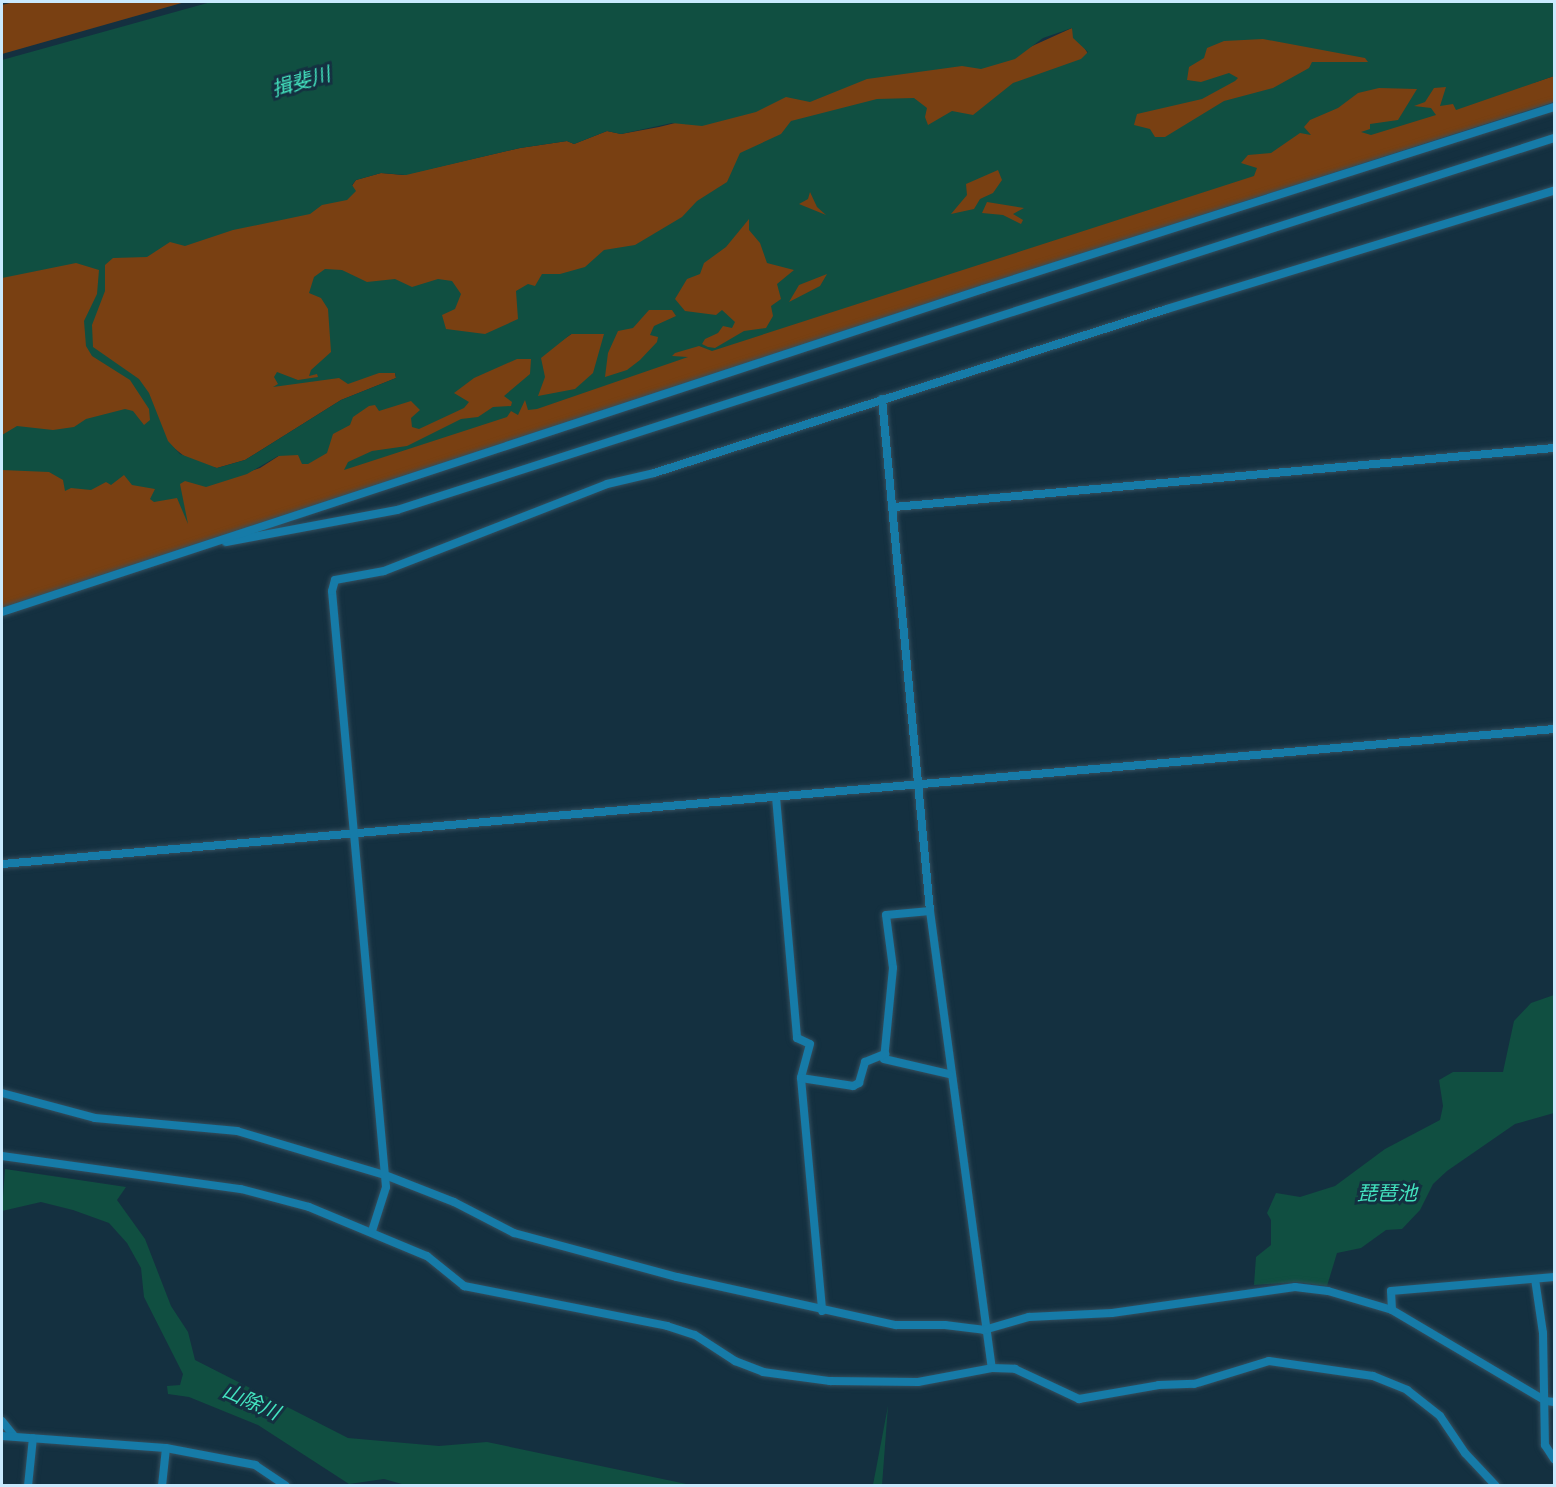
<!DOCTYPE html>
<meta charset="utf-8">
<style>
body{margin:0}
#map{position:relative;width:1556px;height:1487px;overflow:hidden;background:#143040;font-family:"Work Sans","Noto Sans JP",sans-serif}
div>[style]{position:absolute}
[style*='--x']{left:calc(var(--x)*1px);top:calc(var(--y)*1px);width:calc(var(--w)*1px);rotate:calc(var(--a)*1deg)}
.green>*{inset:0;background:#794012}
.water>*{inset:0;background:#104f41}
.roads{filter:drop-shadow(0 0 2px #344f5e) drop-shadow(0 0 2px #344f5e)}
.minor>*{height:8px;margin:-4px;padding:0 4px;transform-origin:4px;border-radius:4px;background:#167ba8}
span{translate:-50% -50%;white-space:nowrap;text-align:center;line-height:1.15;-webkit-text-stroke:6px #143040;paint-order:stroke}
.water-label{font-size:20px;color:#43e3bf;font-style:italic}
.frame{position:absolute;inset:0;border:3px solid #c9eafe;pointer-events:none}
</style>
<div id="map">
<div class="green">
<i style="clip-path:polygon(14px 2px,185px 2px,2px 54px,2px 5px)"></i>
<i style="clip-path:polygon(1072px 28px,1090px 57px,1003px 112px,726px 190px,527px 320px,379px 373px,395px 373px,396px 378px,341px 400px,245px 460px,217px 468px,206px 466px,189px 460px,164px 440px,210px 485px,260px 468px,347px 412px,528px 351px,534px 359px,744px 219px,812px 187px,981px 262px,1077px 231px,1235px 158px,1367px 85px,1533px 83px,1554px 76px,1554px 102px,984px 285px,2px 609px,2px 270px,190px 238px,349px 190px,356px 180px,381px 173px,403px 175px,520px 148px,567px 141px,574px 144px,607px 131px,621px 134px,659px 127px,861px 77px,1030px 47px)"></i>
<i style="clip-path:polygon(1217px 32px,1395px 55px,1171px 156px,1123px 118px)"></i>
<i style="clip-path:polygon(1000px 162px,1023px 190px,1026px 228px,952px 230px,924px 207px)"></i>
</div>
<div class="water">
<i style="clip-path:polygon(evenodd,211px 2px,1554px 2px,1554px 76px,1456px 110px,1453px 104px,1440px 106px,1446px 87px,1434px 88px,1425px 102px,1414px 106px,1431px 108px,1436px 115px,1371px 135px,1361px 132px,1370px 129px,1370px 124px,1398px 120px,1417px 89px,1379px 88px,1358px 93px,1338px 108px,1310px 120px,1304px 127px,1311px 135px,1300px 133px,1271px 153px,1248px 155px,1241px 163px,1257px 168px,1254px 176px,712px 351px,699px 346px,675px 353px,672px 356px,688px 357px,537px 409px,528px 410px,525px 400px,518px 415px,511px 411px,507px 417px,344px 470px,348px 462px,372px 451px,407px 446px,461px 419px,478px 417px,493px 407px,511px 406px,512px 402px,504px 396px,530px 374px,531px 359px,517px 359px,474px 378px,454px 393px,469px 402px,464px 408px,419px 429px,412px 427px,411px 418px,420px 410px,411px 401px,379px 411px,375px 405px,369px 406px,353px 417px,350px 425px,333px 434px,327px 453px,308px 464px,302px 464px,298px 455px,278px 456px,247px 474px,206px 487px,185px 481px,180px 484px,188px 524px,177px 498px,154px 502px,150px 499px,155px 489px,132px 485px,124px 475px,111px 485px,106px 482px,91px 490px,71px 488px,65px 491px,63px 480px,49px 472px,2px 470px,2px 435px,17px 426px,53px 430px,74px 427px,86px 419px,125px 409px,133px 411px,144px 425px,150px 420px,149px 409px,130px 380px,92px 356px,86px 346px,84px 321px,97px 294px,99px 270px,76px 263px,2px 278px,2px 60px,211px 2px,1072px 28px,1073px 38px,1088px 52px,1081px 59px,1013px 83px,973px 115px,952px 111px,928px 125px,925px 117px,927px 108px,914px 98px,877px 99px,791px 121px,781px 134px,740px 153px,727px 182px,697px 201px,682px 217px,635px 245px,604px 250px,585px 267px,560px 274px,542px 274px,535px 286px,528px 284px,516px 291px,518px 319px,485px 334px,446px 329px,442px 315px,455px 309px,461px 294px,452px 281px,438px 279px,412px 287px,395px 279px,367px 282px,342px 270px,325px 269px,314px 277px,309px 293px,321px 298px,328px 309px,331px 352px,311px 370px,309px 376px,317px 374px,318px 377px,298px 380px,277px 372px,274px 377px,278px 384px,273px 387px,339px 378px,348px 384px,379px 373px,395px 373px,396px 378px,341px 400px,245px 460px,217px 468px,180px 454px,168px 441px,149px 393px,139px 379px,93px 347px,92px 325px,105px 291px,105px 265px,113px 258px,147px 257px,170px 242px,185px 246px,233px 230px,310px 214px,322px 205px,347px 200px,356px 191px,352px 185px,356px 180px,381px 173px,406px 175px,520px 148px,567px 141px,574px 144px,607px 131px,621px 134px,672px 123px,702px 126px,756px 112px,786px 97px,810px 102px,867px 79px,962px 66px,981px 69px,1015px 59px,1043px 38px,1072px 28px,211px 2px,1263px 39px,1365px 58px,1368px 62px,1312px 62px,1309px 68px,1273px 88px,1224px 101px,1165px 137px,1155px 137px,1150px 129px,1134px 125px,1137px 114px,1202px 99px,1235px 81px,1238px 78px,1229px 73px,1201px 82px,1187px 80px,1189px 67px,1204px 58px,1207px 48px,1224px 41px,1263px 39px,211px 2px,998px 170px,1002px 180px,993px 193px,980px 199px,974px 209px,951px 214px,967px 195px,966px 184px,998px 170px,211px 2px,810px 192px,817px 207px,826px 215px,799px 204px,808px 199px,810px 192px,211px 2px,987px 202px,1024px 208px,1013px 214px,1023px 220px,1021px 224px,1003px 215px,982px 213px,987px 202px,211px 2px,749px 219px,749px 230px,760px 243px,767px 263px,794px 270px,777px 284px,781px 299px,771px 306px,773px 316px,766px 328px,744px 331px,715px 348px,708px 347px,702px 344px,705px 339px,718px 333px,723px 326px,732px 328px,735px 322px,722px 310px,716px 315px,685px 311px,675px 299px,687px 279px,700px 274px,704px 263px,726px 247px,749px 219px,211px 2px,827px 274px,820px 286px,789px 302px,799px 285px,827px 274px,211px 2px,649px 310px,672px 310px,676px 316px,654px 326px,650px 335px,658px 337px,657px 342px,640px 360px,627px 370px,605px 377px,608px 353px,618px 331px,633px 328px,649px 310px,211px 2px,571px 334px,604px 334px,593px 373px,575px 389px,538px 396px,545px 377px,541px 358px,571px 334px)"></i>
<i style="clip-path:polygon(1554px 995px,1554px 1113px,1515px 1124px,1447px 1171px,1433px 1184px,1420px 1210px,1402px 1229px,1386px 1230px,1361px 1248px,1337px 1253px,1327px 1286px,1297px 1282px,1254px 1285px,1256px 1257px,1271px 1245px,1271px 1220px,1267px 1213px,1276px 1193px,1300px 1197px,1335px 1186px,1385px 1149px,1440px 1120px,1443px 1106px,1439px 1080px,1453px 1072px,1503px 1072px,1514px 1021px,1531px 1003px)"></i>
<i style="clip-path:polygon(5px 1169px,126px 1187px,117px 1200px,145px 1239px,171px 1306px,188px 1332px,195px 1360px,348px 1438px,439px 1446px,487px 1442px,691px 1485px,409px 1486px,384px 1479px,349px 1484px,258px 1425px,189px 1397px,168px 1394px,167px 1386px,180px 1385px,183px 1374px,144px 1297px,141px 1268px,127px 1243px,109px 1223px,73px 1210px,41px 1202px,2px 1211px)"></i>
<i style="clip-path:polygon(888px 1406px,882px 1485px,873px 1485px)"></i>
</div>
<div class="roads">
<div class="minor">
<i style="--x:882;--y:399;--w:514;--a:84.64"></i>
<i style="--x:930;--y:911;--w:461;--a:82.3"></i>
<i style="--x:894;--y:507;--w:663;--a:-5.11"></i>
<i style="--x:226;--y:542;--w:174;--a:-10.6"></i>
<i style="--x:397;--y:510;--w:1215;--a:-17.82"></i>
<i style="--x:2;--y:612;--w:1033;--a:-18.22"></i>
<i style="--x:983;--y:289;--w:599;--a:-17.68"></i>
<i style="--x:776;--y:797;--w:242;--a:85"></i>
<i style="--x:797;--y:1038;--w:14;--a:25"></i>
<i style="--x:810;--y:1044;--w:35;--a:105"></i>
<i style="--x:801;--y:1078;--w:234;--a:84.8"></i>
<i style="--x:2;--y:864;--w:1558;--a:-4.97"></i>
<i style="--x:930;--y:911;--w:44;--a:174.8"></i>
<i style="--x:886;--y:915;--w:53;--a:82.5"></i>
<i style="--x:893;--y:968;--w:91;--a:95.6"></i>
<i style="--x:884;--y:1059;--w:67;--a:13"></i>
<i style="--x:801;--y:1078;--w:53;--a:8.7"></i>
<i style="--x:853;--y:1086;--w:7;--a:-27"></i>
<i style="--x:859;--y:1083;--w:22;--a:-74"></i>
<i style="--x:865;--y:1062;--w:22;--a:-22"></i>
<i style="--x:2;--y:1093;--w:96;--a:15"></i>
<i style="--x:95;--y:1118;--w:143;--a:5.2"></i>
<i style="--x:237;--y:1131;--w:154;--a:16.6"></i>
<i style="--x:385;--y:1175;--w:74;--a:21.4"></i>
<i style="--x:454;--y:1202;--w:68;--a:27.3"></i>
<i style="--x:514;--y:1233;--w:169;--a:15.1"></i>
<i style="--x:677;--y:1277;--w:224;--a:12.4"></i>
<i style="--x:896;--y:1325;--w:49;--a:0"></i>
<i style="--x:945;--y:1325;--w:39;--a:7"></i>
<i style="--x:984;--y:1330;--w:47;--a:-16.1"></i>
<i style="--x:1029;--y:1317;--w:83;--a:-2.8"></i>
<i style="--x:1112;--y:1313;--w:185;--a:-8.1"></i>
<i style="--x:1295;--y:1287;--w:33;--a:7"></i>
<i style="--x:1328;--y:1291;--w:67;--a:16.5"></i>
<i style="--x:1392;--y:1310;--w:179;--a:30.6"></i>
<i style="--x:1546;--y:1401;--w:8;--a:7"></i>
<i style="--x:2;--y:1156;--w:241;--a:7.9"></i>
<i style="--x:241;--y:1189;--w:70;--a:14.8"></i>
<i style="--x:309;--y:1207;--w:128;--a:22.6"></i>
<i style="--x:427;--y:1256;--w:48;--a:39"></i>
<i style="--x:464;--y:1286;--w:207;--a:11.1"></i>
<i style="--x:667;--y:1326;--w:29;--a:18"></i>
<i style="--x:695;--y:1335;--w:48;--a:33"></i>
<i style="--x:735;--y:1361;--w:30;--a:21"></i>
<i style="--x:763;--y:1372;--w:68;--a:7.7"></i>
<i style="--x:830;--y:1381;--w:88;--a:0.7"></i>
<i style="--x:918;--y:1382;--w:75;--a:-10.7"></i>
<i style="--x:992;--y:1368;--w:23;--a:2"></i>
<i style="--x:1015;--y:1369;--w:71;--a:25.1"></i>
<i style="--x:1079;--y:1399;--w:81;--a:-9.9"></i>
<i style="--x:1159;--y:1385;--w:35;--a:-2"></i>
<i style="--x:1194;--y:1384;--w:78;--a:-17"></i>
<i style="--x:1269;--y:1361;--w:105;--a:8.2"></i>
<i style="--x:1373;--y:1376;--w:37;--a:22"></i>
<i style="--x:1407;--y:1390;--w:42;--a:38.2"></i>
<i style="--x:1440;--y:1416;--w:45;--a:56"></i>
<i style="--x:1465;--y:1453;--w:45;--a:46.8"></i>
<i style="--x:372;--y:1231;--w:46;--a:-72.3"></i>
<i style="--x:386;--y:1187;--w:598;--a:-95.18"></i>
<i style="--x:332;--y:591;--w:11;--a:-75"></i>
<i style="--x:335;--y:580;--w:50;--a:-10.4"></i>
<i style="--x:384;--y:571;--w:239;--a:-21.3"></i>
<i style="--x:607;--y:484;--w:48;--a:-13.2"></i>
<i style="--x:654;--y:473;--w:539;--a:-17.73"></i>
<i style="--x:1167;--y:309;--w:405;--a:-17"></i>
<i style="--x:1535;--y:1279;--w:55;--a:81.6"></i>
<i style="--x:1543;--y:1333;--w:112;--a:89"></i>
<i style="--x:1545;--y:1445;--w:17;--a:57"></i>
<i style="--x:1392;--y:1310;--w:19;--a:-93"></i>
<i style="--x:1391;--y:1291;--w:164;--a:-4.9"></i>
<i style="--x:2;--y:1421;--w:19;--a:51"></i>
<i style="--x:2;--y:1436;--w:164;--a:4.2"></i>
<i style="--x:166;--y:1448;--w:91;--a:10.8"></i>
<i style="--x:255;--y:1465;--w:37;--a:34"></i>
<i style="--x:28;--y:1486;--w:48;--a:-84.1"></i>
<i style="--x:162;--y:1486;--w:38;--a:-84"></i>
</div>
</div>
<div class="water-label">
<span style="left:301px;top:82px;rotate:-16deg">揖斐川</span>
<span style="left:1387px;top:1193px">琵琶池</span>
<span style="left:251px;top:1402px;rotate:24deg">山除川</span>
</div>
<div class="frame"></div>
</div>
